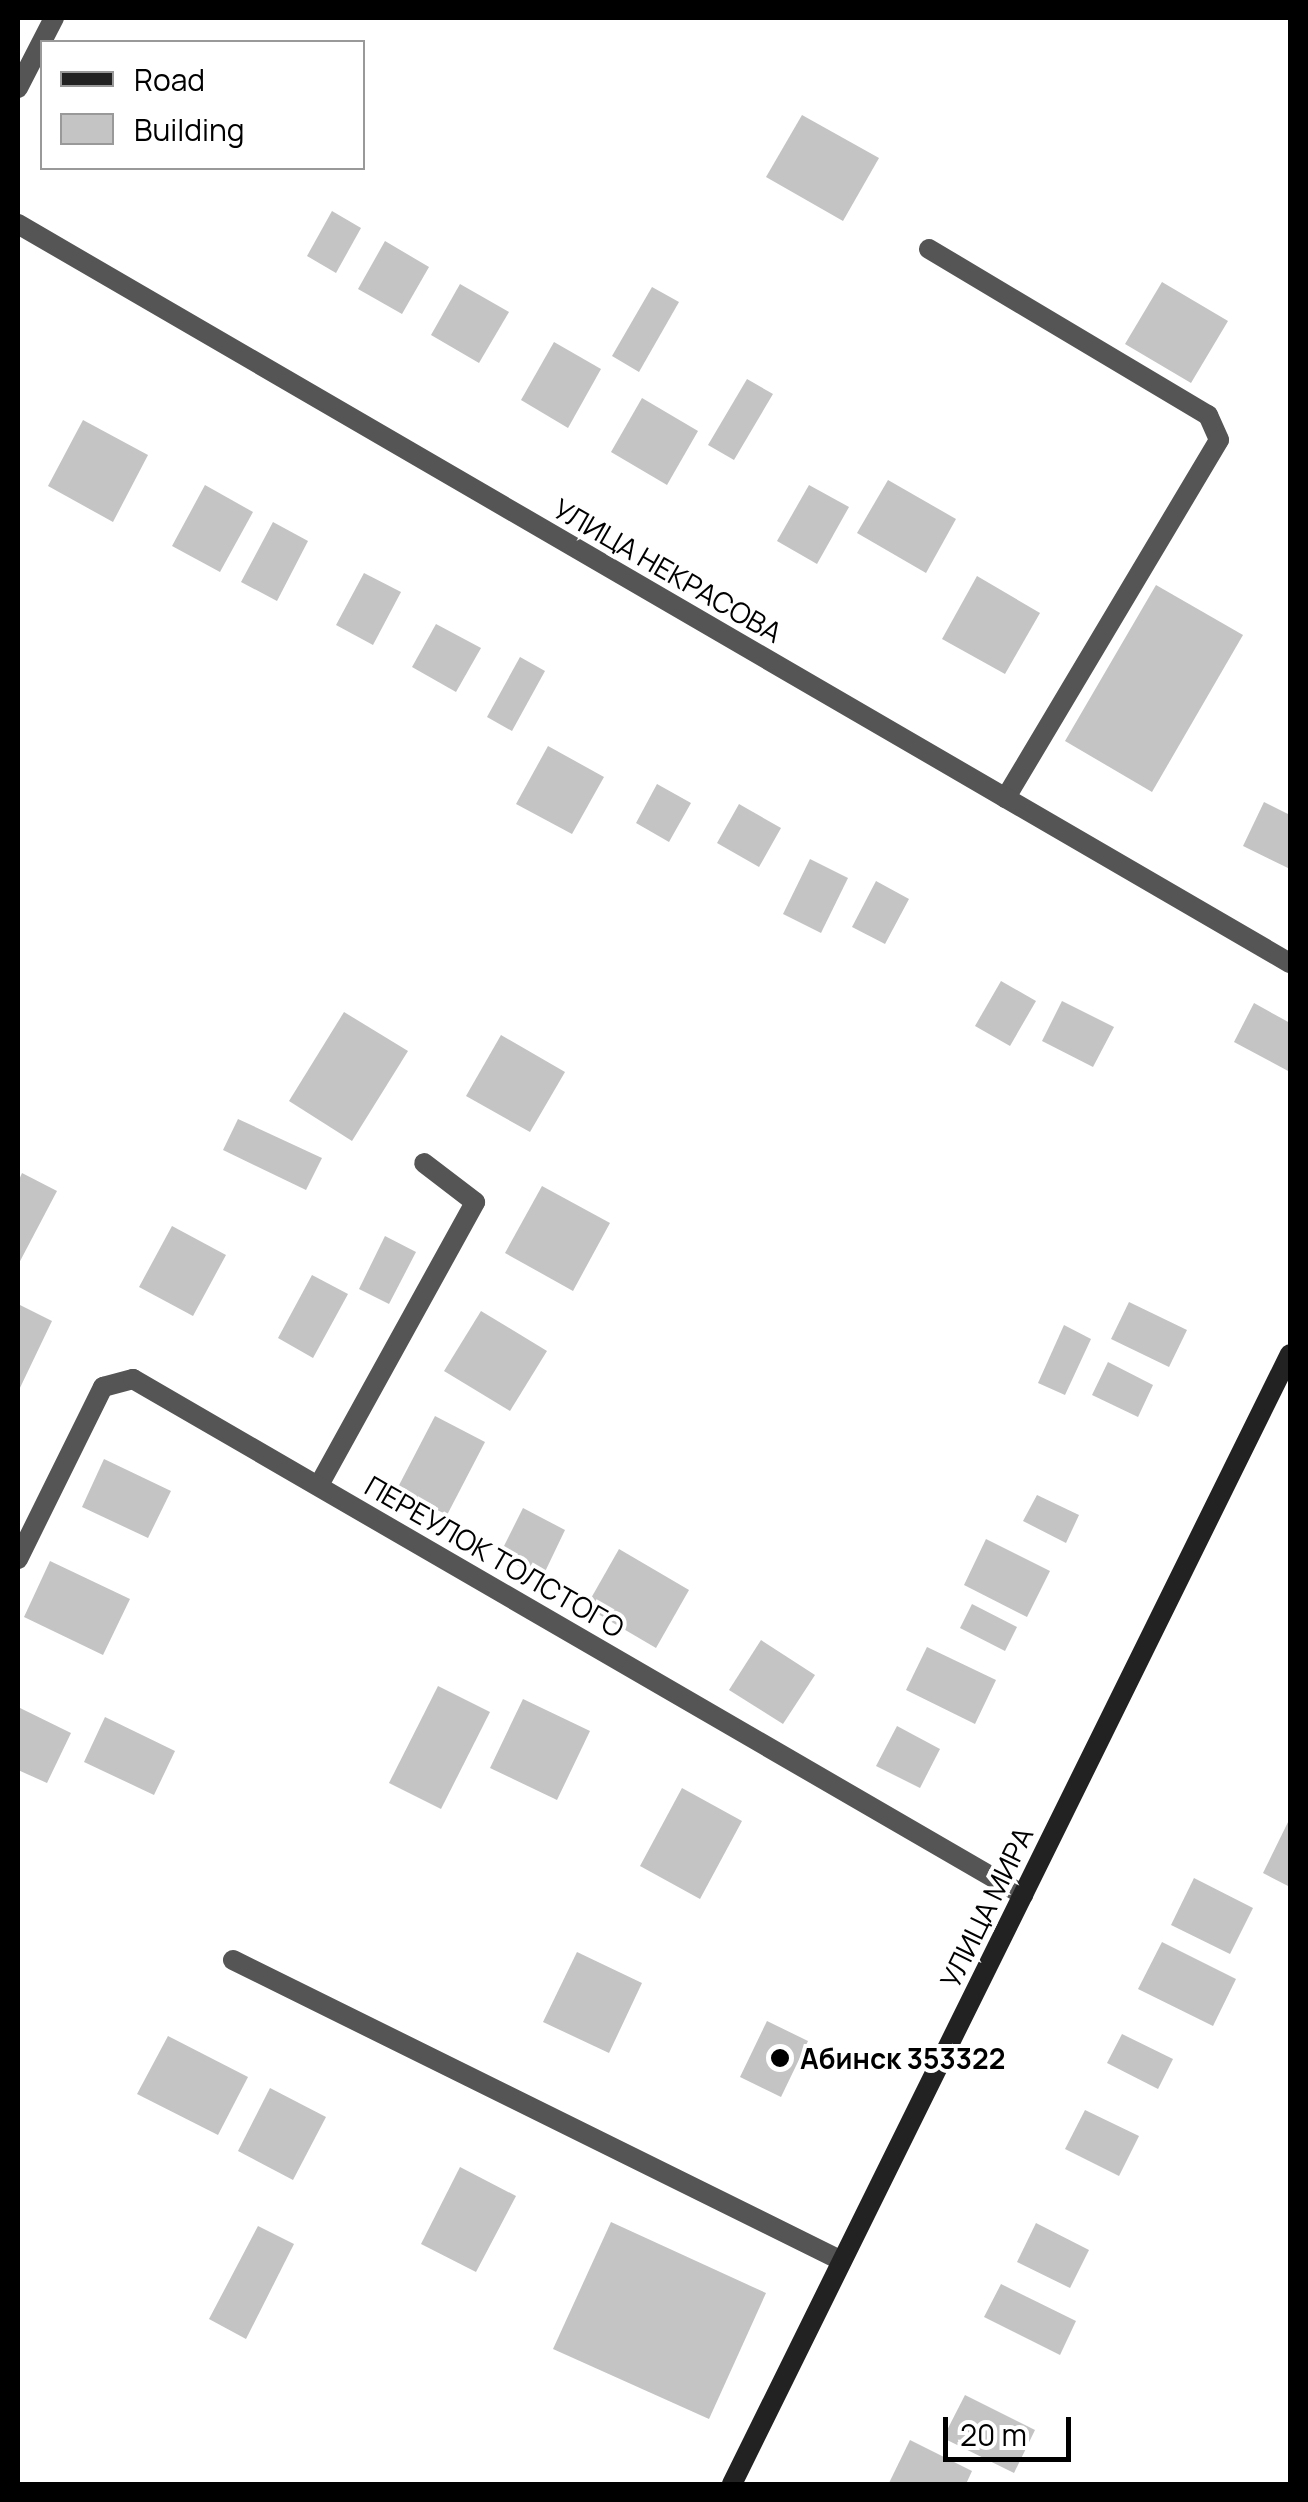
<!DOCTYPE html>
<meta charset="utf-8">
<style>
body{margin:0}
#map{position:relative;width:1308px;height:2502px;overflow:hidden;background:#fff;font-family:Manrope,sans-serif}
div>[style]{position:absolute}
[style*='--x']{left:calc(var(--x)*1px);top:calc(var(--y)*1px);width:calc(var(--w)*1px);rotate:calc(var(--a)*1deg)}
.building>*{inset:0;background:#c4c4c4}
.service>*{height:20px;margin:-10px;padding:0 10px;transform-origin:10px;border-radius:10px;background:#555}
.minor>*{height:20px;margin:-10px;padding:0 10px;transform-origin:10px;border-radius:10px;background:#555}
.secondary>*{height:20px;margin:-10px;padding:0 10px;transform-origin:10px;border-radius:10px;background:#222}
.dots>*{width:28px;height:28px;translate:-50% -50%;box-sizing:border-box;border:5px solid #fff;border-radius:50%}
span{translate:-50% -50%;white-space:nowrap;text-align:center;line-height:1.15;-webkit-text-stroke:8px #fff;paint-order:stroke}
.street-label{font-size:28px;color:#000}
.poi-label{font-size:28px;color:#000;font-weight:700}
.left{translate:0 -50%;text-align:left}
.frame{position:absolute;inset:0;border:20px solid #000;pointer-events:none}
.legend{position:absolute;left:40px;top:40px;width:325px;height:130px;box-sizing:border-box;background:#fff;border:2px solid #999;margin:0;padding:12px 18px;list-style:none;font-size:30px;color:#000}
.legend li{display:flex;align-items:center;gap:20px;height:50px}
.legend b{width:50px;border:2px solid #999}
.scale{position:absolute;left:943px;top:2417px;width:128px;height:45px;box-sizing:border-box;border:5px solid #000;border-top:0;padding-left:12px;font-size:30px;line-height:35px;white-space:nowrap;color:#000;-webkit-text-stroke:8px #fff;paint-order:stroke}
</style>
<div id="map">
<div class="building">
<i style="clip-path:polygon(802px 115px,879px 158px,843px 221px,766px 177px)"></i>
<i style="clip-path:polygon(332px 211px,361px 228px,336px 273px,307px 256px)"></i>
<i style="clip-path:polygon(385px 241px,429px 267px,402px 314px,358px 289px)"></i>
<i style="clip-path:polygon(1162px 282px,1228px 321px,1191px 383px,1125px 344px)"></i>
<i style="clip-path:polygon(460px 284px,509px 312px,479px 363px,431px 335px)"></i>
<i style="clip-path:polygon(652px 287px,679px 302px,639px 372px,612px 356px)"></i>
<i style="clip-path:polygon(554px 342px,601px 369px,568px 428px,521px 400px)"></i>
<i style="clip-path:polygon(747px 379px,773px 394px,734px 460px,708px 445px)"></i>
<i style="clip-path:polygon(642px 398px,698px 431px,667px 485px,611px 452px)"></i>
<i style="clip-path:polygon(83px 420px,148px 455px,113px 522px,48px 486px)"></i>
<i style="clip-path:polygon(888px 480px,956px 519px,926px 573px,857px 533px)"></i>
<i style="clip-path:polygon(205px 485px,253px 512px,220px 572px,172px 546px)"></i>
<i style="clip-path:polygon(809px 485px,849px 507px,817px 564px,777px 541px)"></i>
<i style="clip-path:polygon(273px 522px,308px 541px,277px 601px,241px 582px)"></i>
<i style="clip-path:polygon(364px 573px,401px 592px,373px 645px,336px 625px)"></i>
<i style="clip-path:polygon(977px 576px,1040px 613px,1005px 674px,942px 639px)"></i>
<i style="clip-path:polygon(1156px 585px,1243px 635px,1152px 792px,1065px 741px)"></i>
<i style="clip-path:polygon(436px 624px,481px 648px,456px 692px,412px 667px)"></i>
<i style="clip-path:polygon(520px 657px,545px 671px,512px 731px,487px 717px)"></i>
<i style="clip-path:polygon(548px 746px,604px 777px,572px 834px,516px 804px)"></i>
<i style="clip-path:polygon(657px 784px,691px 803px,669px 842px,636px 823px)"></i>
<i style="clip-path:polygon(1264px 802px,1290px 815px,1290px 869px,1243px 846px)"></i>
<i style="clip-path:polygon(739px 804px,781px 828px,759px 867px,717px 843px)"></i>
<i style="clip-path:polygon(810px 859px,848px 878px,821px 933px,783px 914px)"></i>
<i style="clip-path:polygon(876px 881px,909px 899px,885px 944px,852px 927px)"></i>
<i style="clip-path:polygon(1001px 981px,1036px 1001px,1010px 1046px,975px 1026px)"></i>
<i style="clip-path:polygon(1062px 1001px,1114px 1027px,1093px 1067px,1042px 1041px)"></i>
<i style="clip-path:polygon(1254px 1003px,1290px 1023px,1290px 1072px,1234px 1042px)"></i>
<i style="clip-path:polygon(344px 1012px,408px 1051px,352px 1141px,289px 1101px)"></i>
<i style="clip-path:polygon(501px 1035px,565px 1072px,530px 1132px,466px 1096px)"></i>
<i style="clip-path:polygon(238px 1119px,322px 1158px,306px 1190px,223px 1150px)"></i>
<i style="clip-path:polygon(22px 1173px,57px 1191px,18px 1265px,18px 1182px)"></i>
<i style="clip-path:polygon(542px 1186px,610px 1223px,573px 1291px,505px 1253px)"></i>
<i style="clip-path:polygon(172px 1226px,226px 1255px,193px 1316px,139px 1287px)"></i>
<i style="clip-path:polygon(385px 1236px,416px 1252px,389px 1304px,359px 1289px)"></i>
<i style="clip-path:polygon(312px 1275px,348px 1294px,313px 1358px,278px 1338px)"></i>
<i style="clip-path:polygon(1129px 1302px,1187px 1330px,1169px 1367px,1111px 1339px)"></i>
<i style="clip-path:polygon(18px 1304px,52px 1321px,18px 1392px)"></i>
<i style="clip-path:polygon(481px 1311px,547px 1351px,510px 1411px,444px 1371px)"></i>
<i style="clip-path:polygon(1064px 1325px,1091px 1339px,1065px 1395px,1038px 1383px)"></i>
<i style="clip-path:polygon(1108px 1362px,1153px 1385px,1138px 1417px,1092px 1395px)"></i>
<i style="clip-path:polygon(435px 1416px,485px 1442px,447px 1515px,397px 1489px)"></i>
<i style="clip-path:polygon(104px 1459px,171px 1491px,148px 1538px,82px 1507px)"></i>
<i style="clip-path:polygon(1037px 1495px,1079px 1515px,1066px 1543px,1023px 1521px)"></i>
<i style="clip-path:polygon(523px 1508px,565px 1530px,542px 1578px,499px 1556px)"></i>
<i style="clip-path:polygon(986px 1539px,1050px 1571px,1027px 1617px,964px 1585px)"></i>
<i style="clip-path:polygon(619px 1549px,689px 1590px,656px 1648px,586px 1607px)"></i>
<i style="clip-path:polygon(50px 1561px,130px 1599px,103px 1655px,24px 1617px)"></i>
<i style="clip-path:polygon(972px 1604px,1017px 1627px,1005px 1651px,960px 1628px)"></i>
<i style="clip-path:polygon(761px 1640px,815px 1675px,783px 1724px,729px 1690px)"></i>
<i style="clip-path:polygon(927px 1647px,996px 1680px,975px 1724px,906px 1690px)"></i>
<i style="clip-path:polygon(438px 1686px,490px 1712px,441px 1809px,389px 1783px)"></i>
<i style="clip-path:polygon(523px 1699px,590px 1731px,557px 1800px,490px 1768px)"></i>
<i style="clip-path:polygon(18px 1707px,71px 1733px,47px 1783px,18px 1770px)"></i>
<i style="clip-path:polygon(105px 1717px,175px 1751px,154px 1795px,84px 1762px)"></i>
<i style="clip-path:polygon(897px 1726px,940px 1749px,920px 1788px,876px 1766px)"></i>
<i style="clip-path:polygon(682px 1788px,742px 1821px,700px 1899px,640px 1866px)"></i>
<i style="clip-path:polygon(1290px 1818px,1290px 1887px,1263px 1873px)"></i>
<i style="clip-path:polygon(1194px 1878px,1253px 1908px,1230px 1954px,1171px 1925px)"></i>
<i style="clip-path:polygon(1162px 1942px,1236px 1979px,1213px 2026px,1138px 1989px)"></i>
<i style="clip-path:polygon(577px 1952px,642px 1983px,609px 2053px,543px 2022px)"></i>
<i style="clip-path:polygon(767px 2021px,808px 2041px,781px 2097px,740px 2077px)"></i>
<i style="clip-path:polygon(1122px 2034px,1173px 2059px,1158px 2089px,1107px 2063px)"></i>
<i style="clip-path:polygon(168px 2036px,248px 2077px,218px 2135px,137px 2094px)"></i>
<i style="clip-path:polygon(270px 2088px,326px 2117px,293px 2180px,238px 2151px)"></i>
<i style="clip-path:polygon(1085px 2110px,1139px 2136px,1119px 2176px,1065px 2149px)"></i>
<i style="clip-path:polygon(460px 2167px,516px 2196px,476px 2272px,421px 2244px)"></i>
<i style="clip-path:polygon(611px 2222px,766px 2293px,709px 2419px,553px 2349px)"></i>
<i style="clip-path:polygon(1036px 2223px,1089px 2250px,1070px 2288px,1017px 2262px)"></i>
<i style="clip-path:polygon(258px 2226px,294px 2244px,246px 2339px,209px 2319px)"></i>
<i style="clip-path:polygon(1001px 2284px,1076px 2321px,1060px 2355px,984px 2317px)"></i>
<i style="clip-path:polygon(965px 2395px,1035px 2430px,1014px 2473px,943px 2438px)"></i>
<i style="clip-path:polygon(910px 2440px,972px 2471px,966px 2484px,889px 2483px)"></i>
</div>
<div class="service">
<i style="--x:929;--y:249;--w:325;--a:30.8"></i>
<i style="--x:1208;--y:415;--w:27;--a:66"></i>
<i style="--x:1219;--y:440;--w:417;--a:120.8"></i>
<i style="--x:319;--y:1485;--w:323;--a:-61.1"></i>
<i style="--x:475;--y:1202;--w:64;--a:-142.6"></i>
</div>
<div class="minor">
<i style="--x:18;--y:88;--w:79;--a:-62.8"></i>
<i style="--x:18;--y:224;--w:1471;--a:30.16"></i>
<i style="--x:18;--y:1559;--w:192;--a:-63.7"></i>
<i style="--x:103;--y:1387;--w:31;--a:-15"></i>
<i style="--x:133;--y:1379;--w:1029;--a:30.1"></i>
<i style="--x:233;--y:1960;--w:679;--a:26.3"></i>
</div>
<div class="secondary">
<i style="--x:732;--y:2484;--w:1260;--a:-63.72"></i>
</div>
<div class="dots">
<i style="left:780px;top:2058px;background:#000"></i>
</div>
<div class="street-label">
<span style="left:668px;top:570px;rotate:30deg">УЛИЦА НЕКРАСОВА</span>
<span style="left:495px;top:1556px;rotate:30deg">ПЕРЕУЛОК ТОЛСТОГО</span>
<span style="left:986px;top:1907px;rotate:-64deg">УЛИЦА МИРА</span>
</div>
<div class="poi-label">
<span class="left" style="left:800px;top:2058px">Абинск 353322</span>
</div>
<div class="frame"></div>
<ul class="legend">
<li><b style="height:12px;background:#222"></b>Road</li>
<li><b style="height:28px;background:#c4c4c4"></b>Building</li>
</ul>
<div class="scale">20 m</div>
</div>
